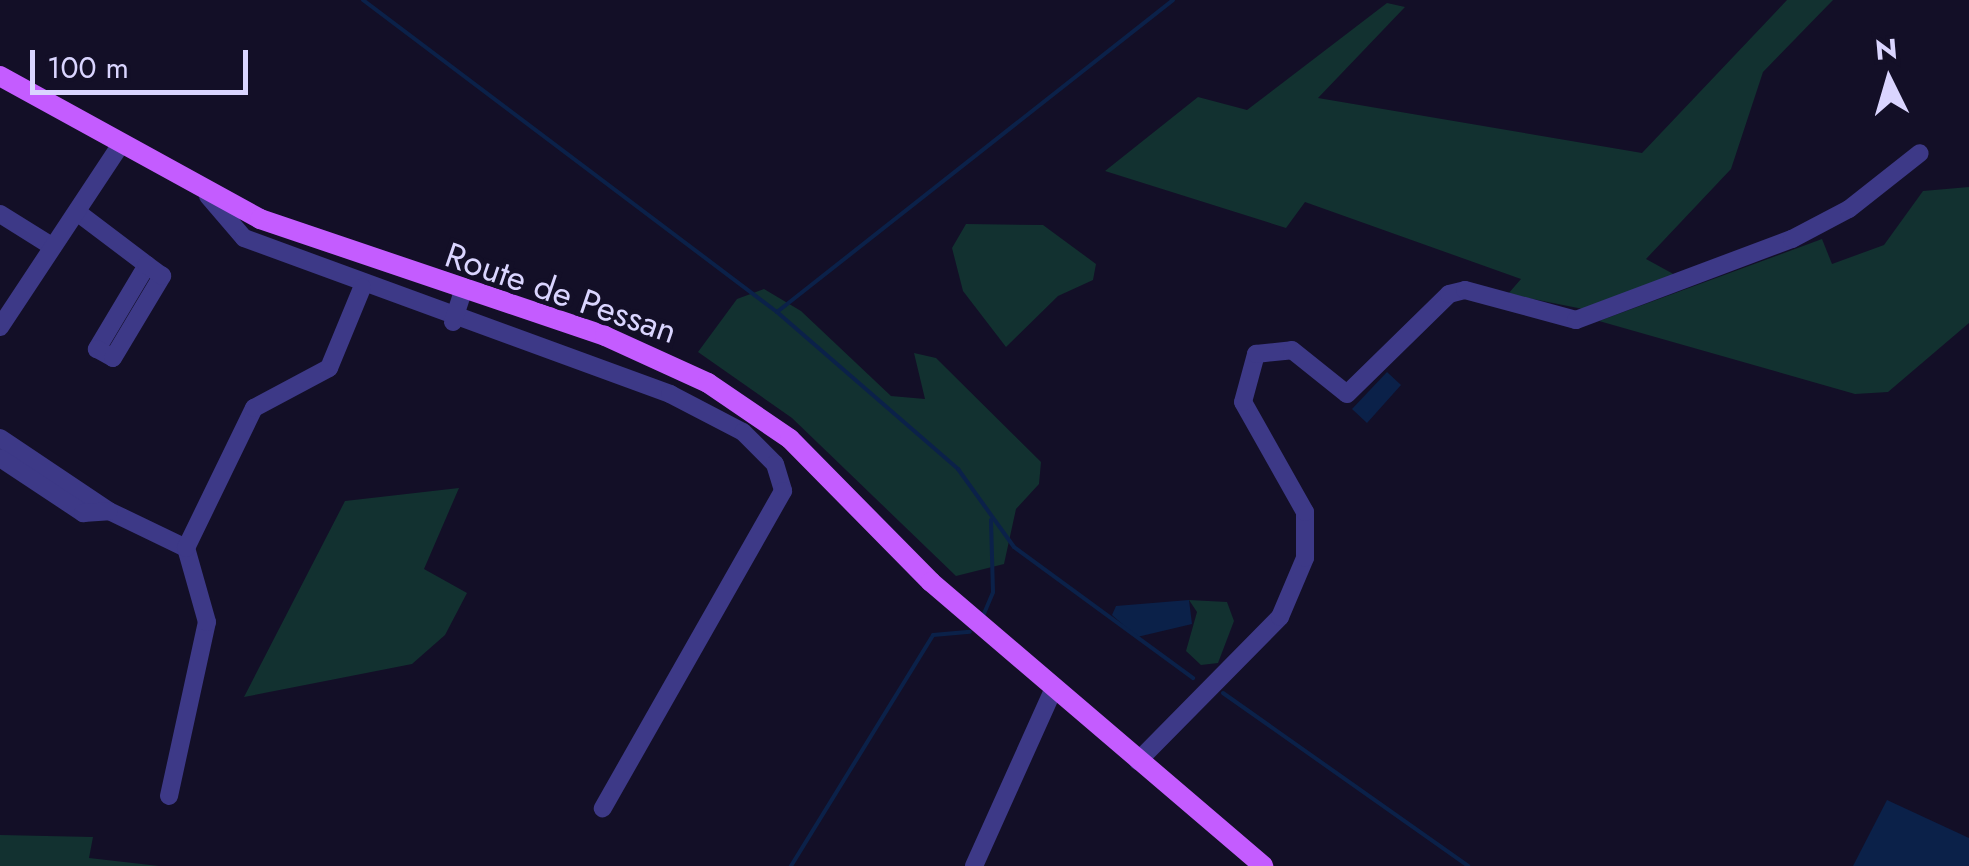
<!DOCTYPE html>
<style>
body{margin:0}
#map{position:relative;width:1969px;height:866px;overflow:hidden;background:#130f27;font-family:Jost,sans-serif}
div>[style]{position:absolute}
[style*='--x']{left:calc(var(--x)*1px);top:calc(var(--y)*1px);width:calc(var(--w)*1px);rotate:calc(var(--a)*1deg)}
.green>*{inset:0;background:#123130}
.water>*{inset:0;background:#0b2149}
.stream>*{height:4px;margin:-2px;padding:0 2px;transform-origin:2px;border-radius:2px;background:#0b2149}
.minor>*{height:18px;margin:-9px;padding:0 9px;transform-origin:9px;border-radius:9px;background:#3d3987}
.major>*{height:20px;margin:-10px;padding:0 10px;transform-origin:10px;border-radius:10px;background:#c45cff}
span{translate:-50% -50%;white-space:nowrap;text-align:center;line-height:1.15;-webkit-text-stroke:9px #130f27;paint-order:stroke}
.street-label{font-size:35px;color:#dad5ff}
.north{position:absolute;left:1839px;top:30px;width:100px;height:100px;-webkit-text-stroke:8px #130f27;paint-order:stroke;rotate:355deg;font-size:28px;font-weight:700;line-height:40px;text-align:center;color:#dad5ff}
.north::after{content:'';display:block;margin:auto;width:35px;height:45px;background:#dad5ff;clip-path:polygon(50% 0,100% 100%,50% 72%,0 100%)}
.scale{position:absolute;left:30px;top:50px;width:218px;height:45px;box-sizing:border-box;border:5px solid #dad5ff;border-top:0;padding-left:12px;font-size:30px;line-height:35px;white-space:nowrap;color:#dad5ff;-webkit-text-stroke:8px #130f27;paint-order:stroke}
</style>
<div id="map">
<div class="green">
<i style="clip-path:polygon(1787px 0,1833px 0,1763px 72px,1731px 169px,1646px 259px,1677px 276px,1583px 309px,1508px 294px,1521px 279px,1305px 202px,1286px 228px,1105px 171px,1198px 97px,1247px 110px,1387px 3px,1405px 7px,1318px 98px,1642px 153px)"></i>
<i style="clip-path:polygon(1969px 187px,1969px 323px,1888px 392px,1855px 394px,1599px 321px,1822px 239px,1832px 264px,1884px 245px,1923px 191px)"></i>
<i style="clip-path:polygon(966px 224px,1043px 225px,1096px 264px,1093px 280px,1058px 296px,1006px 347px,963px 291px,952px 248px)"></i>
<i style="clip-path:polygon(764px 289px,801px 311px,891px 396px,925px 399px,914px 353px,936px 358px,1041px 462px,1039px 484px,1016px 509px,1004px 564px,956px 576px,792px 418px,698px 352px,737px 299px)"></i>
<i style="clip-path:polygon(459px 488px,424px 569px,467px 593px,445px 635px,412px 664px,244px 697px,345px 501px)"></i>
<i style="clip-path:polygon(1189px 600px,1227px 602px,1234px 621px,1218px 663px,1201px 665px,1186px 651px,1197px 612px)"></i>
<i style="clip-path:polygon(0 835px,93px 837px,89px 858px,159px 866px,0 866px)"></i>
</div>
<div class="water">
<i style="clip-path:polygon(1387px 372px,1401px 385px,1367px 423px,1352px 409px)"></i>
<i style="clip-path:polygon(1189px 600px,1192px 624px,1137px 637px,1112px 615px,1116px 606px)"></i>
<i style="clip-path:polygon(1887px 800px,1969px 838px,1969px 866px,1853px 866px)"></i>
</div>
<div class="stream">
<i style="--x:363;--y:0;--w:518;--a:37"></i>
<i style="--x:777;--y:312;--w:240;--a:40.9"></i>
<i style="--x:958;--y:469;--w:96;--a:54.3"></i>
<i style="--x:1014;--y:547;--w:222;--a:36.2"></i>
<i style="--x:777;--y:312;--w:504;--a:-38.23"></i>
<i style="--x:983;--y:616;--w:26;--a:-67"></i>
<i style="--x:993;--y:592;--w:72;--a:-91.6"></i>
<i style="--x:1223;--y:693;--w:300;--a:35.2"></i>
<i style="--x:791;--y:866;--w:271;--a:-58.4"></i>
<i style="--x:933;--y:635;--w:37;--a:-5"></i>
</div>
<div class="minor">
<i style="--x:208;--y:196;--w:55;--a:49.4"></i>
<i style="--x:244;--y:238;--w:454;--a:20.1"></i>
<i style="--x:670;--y:394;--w:82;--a:27.5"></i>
<i style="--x:743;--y:432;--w:45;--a:45"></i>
<i style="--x:775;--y:464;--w:28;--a:73"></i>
<i style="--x:783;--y:491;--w:365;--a:119.6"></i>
<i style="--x:77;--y:212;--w:88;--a:37.1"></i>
<i style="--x:147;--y:265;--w:98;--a:120.8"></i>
<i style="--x:97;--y:349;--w:18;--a:29"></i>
<i style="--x:113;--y:358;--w:96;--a:-59.1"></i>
<i style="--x:162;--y:276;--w:19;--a:-144"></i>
<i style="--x:0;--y:214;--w:62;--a:31.9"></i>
<i style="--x:453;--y:322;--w:32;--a:-72"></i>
<i style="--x:0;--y:327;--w:217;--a:-56.5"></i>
<i style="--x:0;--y:438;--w:131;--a:33.8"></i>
<i style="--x:109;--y:511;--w:85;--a:25.7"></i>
<i style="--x:0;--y:458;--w:100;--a:33.5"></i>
<i style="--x:83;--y:513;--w:26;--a:-4"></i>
<i style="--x:1138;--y:761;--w:202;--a:-45.4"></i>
<i style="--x:1280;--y:617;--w:64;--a:-67"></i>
<i style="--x:1305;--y:558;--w:46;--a:-90"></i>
<i style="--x:1305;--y:512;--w:126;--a:-119.4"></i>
<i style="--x:1243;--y:402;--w:50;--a:-74.8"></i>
<i style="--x:1256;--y:354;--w:36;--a:-6"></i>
<i style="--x:1292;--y:350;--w:70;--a:38.7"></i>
<i style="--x:1347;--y:394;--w:143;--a:-44.4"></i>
<i style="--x:1449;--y:294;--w:16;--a:-14"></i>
<i style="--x:1465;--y:290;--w:115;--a:15.1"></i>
<i style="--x:1576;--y:320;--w:231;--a:-20.6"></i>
<i style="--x:1792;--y:239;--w:64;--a:-27.8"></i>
<i style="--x:1849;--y:209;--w:90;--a:-38.3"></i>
<i style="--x:169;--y:796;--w:178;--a:-77.7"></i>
<i style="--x:207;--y:622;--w:77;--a:-105.8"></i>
<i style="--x:186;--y:548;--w:156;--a:-64.1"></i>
<i style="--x:254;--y:408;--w:85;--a:-28.1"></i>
<i style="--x:329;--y:368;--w:87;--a:-67.6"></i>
<i style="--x:974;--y:866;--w:193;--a:-65.8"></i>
</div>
<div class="major">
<i style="--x:0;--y:76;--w:297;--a:28.8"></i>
<i style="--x:260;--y:219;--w:364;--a:18.7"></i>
<i style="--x:605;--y:336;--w:113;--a:24.5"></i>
<i style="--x:708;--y:383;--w:99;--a:34.3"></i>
<i style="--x:790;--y:439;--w:201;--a:45.4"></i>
<i style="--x:931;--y:582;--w:437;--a:40.5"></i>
</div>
<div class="street-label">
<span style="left:561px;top:293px;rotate:19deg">Route de Pessan</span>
</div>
<div class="north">N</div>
<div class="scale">100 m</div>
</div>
